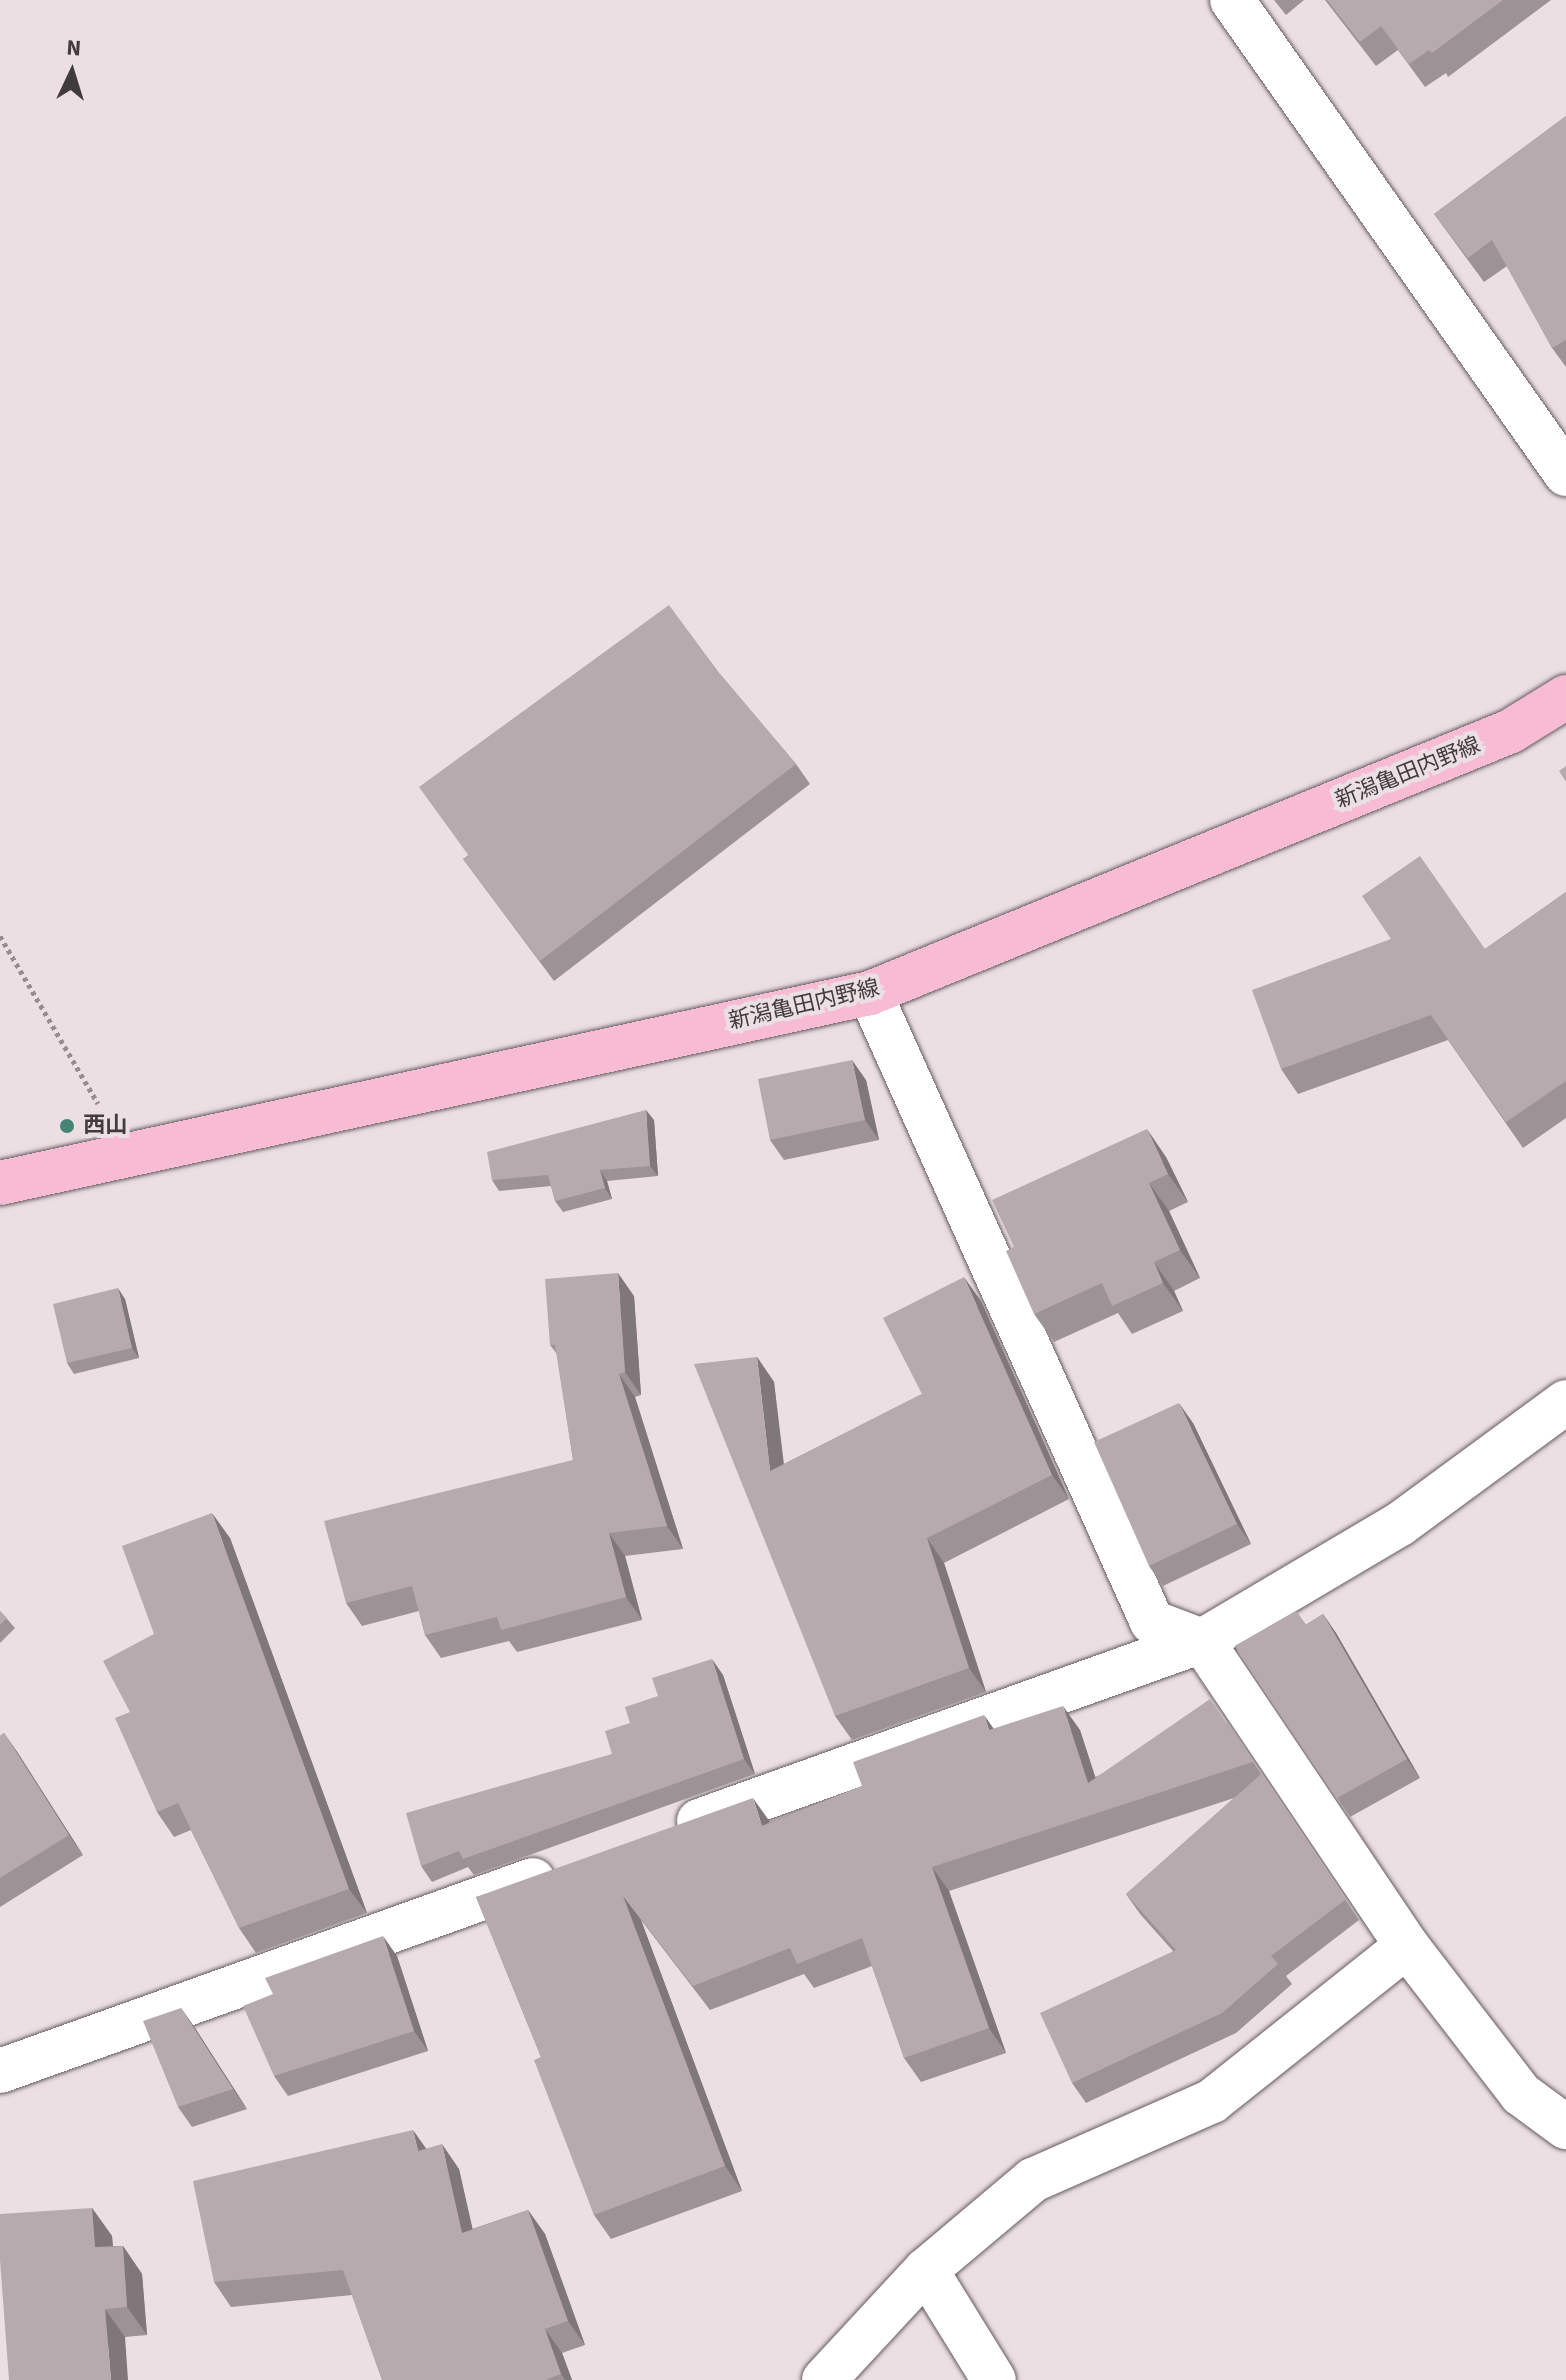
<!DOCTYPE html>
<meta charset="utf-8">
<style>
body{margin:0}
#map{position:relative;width:1566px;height:2380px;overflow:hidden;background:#ebdfe3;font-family:"Source Sans 3","Noto Sans JP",sans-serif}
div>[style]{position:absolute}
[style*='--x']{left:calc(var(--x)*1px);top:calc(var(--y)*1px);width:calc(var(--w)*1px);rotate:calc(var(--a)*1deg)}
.path>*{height:5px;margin-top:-2.5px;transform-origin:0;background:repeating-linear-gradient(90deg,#958d90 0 4px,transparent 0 8px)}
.roads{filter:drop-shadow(0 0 2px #655b5e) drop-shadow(0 0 2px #655b5e)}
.minor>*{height:44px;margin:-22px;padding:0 22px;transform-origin:22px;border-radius:22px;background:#fff}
.major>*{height:44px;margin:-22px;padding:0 22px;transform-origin:22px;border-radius:22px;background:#f7bbd3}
.wall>*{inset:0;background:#9d9296}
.shaded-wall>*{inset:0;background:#7f777a}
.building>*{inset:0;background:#b6aaae}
.dots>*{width:22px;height:22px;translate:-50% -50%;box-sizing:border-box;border:4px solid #ebdfe3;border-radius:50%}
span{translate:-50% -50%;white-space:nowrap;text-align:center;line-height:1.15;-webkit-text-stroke:8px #ebdfe3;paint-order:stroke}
.street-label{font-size:22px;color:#403b3d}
.poi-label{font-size:22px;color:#403b3d;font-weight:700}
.left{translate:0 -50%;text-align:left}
.north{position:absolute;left:32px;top:32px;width:80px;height:80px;-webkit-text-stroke:6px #ebdfe3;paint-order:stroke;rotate:4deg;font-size:22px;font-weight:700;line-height:32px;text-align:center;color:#403b3d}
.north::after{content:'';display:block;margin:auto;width:28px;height:36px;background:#403b3d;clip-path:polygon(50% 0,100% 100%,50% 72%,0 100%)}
</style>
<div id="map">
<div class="path">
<i style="--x:0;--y:936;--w:194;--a:59.7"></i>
</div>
<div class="roads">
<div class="minor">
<i style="--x:1232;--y:0;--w:580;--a:54.83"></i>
<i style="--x:870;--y:993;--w:689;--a:65.85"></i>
<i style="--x:1152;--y:1622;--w:53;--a:20.8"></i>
<i style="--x:1202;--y:1641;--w:367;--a:56.1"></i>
<i style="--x:1407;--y:1946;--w:187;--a:52.4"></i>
<i style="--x:1521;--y:2094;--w:56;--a:36.3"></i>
<i style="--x:699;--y:1821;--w:534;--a:-19.69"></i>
<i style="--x:1202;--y:1641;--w:230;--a:-30.6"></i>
<i style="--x:1400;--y:1524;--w:206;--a:-36.3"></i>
<i style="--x:0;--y:2071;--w:566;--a:-19.72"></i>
<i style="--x:926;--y:2270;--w:129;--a:58.3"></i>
<i style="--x:824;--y:2380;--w:150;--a:-47.2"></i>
<i style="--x:926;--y:2270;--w:140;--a:-40.1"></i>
<i style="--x:1033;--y:2180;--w:196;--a:-23.8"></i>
<i style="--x:1212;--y:2101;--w:249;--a:-38.5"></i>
</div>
<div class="major">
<i style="--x:0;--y:1183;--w:891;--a:-12.32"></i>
<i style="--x:870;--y:993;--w:692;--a:-22.23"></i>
<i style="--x:1511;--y:731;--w:65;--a:-31.7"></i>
</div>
</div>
<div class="wall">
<i style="clip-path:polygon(1274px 0,1304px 0,1286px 15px)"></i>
<i style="clip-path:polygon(1325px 0,1551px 0,1448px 77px,1446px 73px,1425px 87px,1398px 50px,1376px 66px)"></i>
<i style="clip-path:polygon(1566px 116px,1566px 367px,1552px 348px,1507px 266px,1484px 282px,1434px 214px)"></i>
<i style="clip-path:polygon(720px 674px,796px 764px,810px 784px,554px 981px,463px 859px)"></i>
<i style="clip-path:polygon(1566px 892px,1566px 1118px,1523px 1148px,1448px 1040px,1298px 1094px,1281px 1069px,1485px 949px)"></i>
<i style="clip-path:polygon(866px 1080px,879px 1140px,784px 1160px,770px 1140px)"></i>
<i style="clip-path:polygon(654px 1120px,658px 1176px,607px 1181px,612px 1199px,563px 1212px,555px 1201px,551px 1186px,499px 1191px,492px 1180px)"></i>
<i style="clip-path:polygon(1166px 1157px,1188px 1202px,1169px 1211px,1200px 1278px,1174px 1291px,1183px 1311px,1132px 1334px,1118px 1313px,1054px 1342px,1034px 1314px)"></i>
<i style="clip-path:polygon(634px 1296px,641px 1395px,635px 1397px,683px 1549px,625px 1556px,642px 1620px,517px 1652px,509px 1641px,441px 1658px,425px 1635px,419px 1611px,362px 1626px,346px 1603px,573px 1460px,557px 1354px,550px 1345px)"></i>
<i style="clip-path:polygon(125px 1299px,139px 1358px,74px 1374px,67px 1363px)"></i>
<i style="clip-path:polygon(981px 1301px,1069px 1499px,944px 1563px,986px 1692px,852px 1740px,835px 1716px,757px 1357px,774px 1382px,784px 1464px,922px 1394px)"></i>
<i style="clip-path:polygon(1193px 1423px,1251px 1544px,1163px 1586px,1149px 1566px)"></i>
<i style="clip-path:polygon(230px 1538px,367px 1913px,256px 1953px,239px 1928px,191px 1830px,174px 1837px,157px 1812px,130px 1712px,154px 1634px)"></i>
<i style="clip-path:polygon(0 1611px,15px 1628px,0 1643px)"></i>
<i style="clip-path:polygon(1296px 1611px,1306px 1625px,1323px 1614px,1336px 1633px,1420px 1778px,1350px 1817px,1235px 1646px)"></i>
<i style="clip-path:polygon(723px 1675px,755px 1774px,474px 1875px,468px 1867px,432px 1882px,421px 1866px,612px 1754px,630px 1723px)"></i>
<i style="clip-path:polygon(1227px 1723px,1359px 1920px,1286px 1976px,1292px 1984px,1236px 2033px,1086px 2103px,1072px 2083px,1173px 1951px,1140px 1914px,1126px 1894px,1234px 1798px,949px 1891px,1006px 2053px,921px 2082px,904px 2058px,872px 1966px,814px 1988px,804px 1974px,710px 2010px,641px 1920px,742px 2191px,611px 2239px,594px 2215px,541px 2057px,476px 1897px,770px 1822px,862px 1786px,994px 1729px,1080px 1730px,1095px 1777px)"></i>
<i style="clip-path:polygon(4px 1733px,83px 1855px,0 1907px,0 1736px)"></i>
<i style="clip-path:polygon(397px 1956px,428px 2051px,288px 2096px,274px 2076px)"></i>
<i style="clip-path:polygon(181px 2008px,195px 2028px,247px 2109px,192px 2127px,178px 2107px)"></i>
<i style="clip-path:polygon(426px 2149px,459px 2169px,472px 2229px,528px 2210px,545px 2234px,585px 2345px,562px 2353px,572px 2380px,382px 2380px,352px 2295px,231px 2307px,214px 2282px)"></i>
<i style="clip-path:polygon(92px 2208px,112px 2236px,113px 2246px,123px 2246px,142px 2274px,147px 2335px,125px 2337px,9px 2380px)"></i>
</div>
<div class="shaded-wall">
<i style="clip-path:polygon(852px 1060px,866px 1080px,879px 1140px,865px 1120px)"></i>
<i style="clip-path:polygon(646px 1110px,654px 1120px,658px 1176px,650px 1166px)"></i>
<i style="clip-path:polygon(1147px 1129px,1166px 1157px,1188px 1202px,1168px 1174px)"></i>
<i style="clip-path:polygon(600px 1170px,607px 1181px,612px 1199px,605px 1188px)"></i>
<i style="clip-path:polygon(1149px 1183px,1169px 1211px,1200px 1278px,1180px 1250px)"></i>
<i style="clip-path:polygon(1154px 1262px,1174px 1291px,1183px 1311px,1163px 1283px)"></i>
<i style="clip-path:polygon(618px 1273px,634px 1296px,641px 1395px,625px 1372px)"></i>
<i style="clip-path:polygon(964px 1277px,981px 1301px,1069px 1499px,1052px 1475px)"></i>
<i style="clip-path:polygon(118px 1288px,125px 1299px,139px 1358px,132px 1348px)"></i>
<i style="clip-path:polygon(757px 1357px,774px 1382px,787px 1495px,770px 1471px)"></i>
<i style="clip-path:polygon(619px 1374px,635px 1397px,683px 1549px,667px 1526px)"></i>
<i style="clip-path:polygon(1179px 1403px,1193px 1423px,1251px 1544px,1237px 1524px)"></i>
<i style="clip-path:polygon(212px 1513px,230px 1538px,367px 1913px,349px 1889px)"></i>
<i style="clip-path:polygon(609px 1533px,625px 1556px,642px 1620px,626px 1597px)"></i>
<i style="clip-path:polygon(927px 1538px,944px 1563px,986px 1692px,969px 1668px)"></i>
<i style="clip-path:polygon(1323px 1614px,1336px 1633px,1420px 1778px,1407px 1759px)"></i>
<i style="clip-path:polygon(712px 1659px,723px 1675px,755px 1774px,744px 1759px)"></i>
<i style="clip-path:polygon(1063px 1706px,1080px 1730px,1105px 1807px,1088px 1783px)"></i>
<i style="clip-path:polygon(984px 1715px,1001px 1739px,989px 1730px)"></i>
<i style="clip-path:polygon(4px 1733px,18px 1753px,83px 1855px,69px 1835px)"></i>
<i style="clip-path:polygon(753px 1798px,770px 1822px,762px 1826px)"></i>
<i style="clip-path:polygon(932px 1867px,949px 1891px,1006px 2053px,989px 2028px)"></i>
<i style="clip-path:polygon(623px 1896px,641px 1920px,742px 2191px,725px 2166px)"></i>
<i style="clip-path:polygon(383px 1936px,397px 1956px,428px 2051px,414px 2031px)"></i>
<i style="clip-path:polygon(181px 2008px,195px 2028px,247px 2109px,233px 2089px)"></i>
<i style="clip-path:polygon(413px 2130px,430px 2154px,418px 2151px)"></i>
<i style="clip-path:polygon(442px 2144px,459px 2169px,479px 2257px,462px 2233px)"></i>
<i style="clip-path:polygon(92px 2208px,112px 2236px,115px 2276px,95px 2247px)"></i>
<i style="clip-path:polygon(528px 2210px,545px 2234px,585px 2345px,568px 2321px)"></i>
<i style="clip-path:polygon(123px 2246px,142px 2274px,147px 2335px,127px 2307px)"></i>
<i style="clip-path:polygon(105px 2309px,125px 2337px,128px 2380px,111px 2380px)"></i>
<i style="clip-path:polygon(545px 2329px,562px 2353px,572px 2380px,565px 2380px,561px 2374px)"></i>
</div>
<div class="building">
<i style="clip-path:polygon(1327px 0,1503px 0,1432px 53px,1429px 50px,1409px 64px,1381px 26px,1360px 42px)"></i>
<i style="clip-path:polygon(1566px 116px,1566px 340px,1552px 348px,1492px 240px,1468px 258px,1434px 214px)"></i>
<i style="clip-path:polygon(669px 605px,720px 674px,796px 764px,540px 961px,463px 859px,469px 856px,419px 787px)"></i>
<i style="clip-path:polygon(1566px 766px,1566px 782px,1559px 771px)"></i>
<i style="clip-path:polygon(1420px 856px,1485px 949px,1566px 892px,1566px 1081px,1506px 1122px,1431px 1015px,1281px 1069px,1252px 990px,1391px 939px,1362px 896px)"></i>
<i style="clip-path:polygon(852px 1060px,865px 1120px,770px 1140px,758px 1079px)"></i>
<i style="clip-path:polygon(646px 1110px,650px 1166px,600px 1170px,605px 1188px,555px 1201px,548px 1175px,492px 1180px,487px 1152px)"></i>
<i style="clip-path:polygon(1147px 1129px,1168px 1174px,1149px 1183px,1180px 1250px,1154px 1262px,1163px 1283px,1112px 1306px,1102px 1283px,1034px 1314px,1006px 1251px,1014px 1247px,992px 1200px)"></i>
<i style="clip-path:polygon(618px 1273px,625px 1372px,619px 1374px,667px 1526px,609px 1533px,626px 1597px,501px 1630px,497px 1617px,425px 1635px,412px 1586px,346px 1603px,324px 1521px,573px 1460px,555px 1345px,550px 1345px,545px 1279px)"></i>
<i style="clip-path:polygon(964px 1277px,1052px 1475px,927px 1538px,969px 1668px,835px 1716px,694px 1364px,757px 1357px,770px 1471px,922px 1394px,883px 1318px)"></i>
<i style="clip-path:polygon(118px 1288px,132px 1348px,67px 1363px,53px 1304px)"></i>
<i style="clip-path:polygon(1179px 1403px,1237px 1524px,1149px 1566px,1094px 1442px)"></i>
<i style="clip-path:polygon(212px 1513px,349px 1889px,239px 1928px,178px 1803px,157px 1812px,115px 1718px,130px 1712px,103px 1661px,154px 1634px,122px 1546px)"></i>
<i style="clip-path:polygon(0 1611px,7px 1618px,0 1625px)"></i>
<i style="clip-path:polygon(1296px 1611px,1305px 1625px,1323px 1614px,1407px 1759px,1337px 1798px,1235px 1646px)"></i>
<i style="clip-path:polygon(712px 1659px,744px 1759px,463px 1859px,459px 1851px,421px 1866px,406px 1813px,612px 1754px,605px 1731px,630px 1723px,625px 1707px,658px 1696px,652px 1678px)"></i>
<i style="clip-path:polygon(1210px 1699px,1253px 1762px,932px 1867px,989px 2028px,904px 2058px,862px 1938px,797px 1964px,790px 1948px,693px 1986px,623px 1896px,725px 2166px,594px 2215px,534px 2060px,541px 2057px,476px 1897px,753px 1798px,762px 1826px,862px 1786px,853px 1762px,984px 1715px,989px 1730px,1063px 1706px,1088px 1783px)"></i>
<i style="clip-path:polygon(4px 1733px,69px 1835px,0 1878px,0 1736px)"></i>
<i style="clip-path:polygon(1261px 1774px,1345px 1900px,1271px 1956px,1278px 1964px,1222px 2013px,1072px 2083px,1040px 2013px,1176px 1950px,1126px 1894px)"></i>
<i style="clip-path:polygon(383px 1936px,414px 2031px,274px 2076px,243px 2006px,273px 1994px,265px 1978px)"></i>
<i style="clip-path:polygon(181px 2008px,233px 2089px,178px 2107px,143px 2021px)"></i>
<i style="clip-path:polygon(413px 2130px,418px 2151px,442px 2144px,462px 2233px,528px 2210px,568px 2321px,545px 2329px,561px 2374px,545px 2380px,382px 2380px,343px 2270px,214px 2282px,193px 2181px)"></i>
<i style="clip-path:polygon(92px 2208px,95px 2247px,123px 2246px,127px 2307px,105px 2309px,111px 2380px,9px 2380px,0 2260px,0 2214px)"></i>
</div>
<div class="dots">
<i style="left:67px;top:1126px;background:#438474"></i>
</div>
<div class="street-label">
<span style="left:1408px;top:773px;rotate:-22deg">新潟亀田内野線</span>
<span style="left:804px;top:1005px;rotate:-13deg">新潟亀田内野線</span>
</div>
<div class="poi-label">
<span class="left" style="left:83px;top:1126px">西山</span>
</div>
<div class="north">N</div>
</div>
